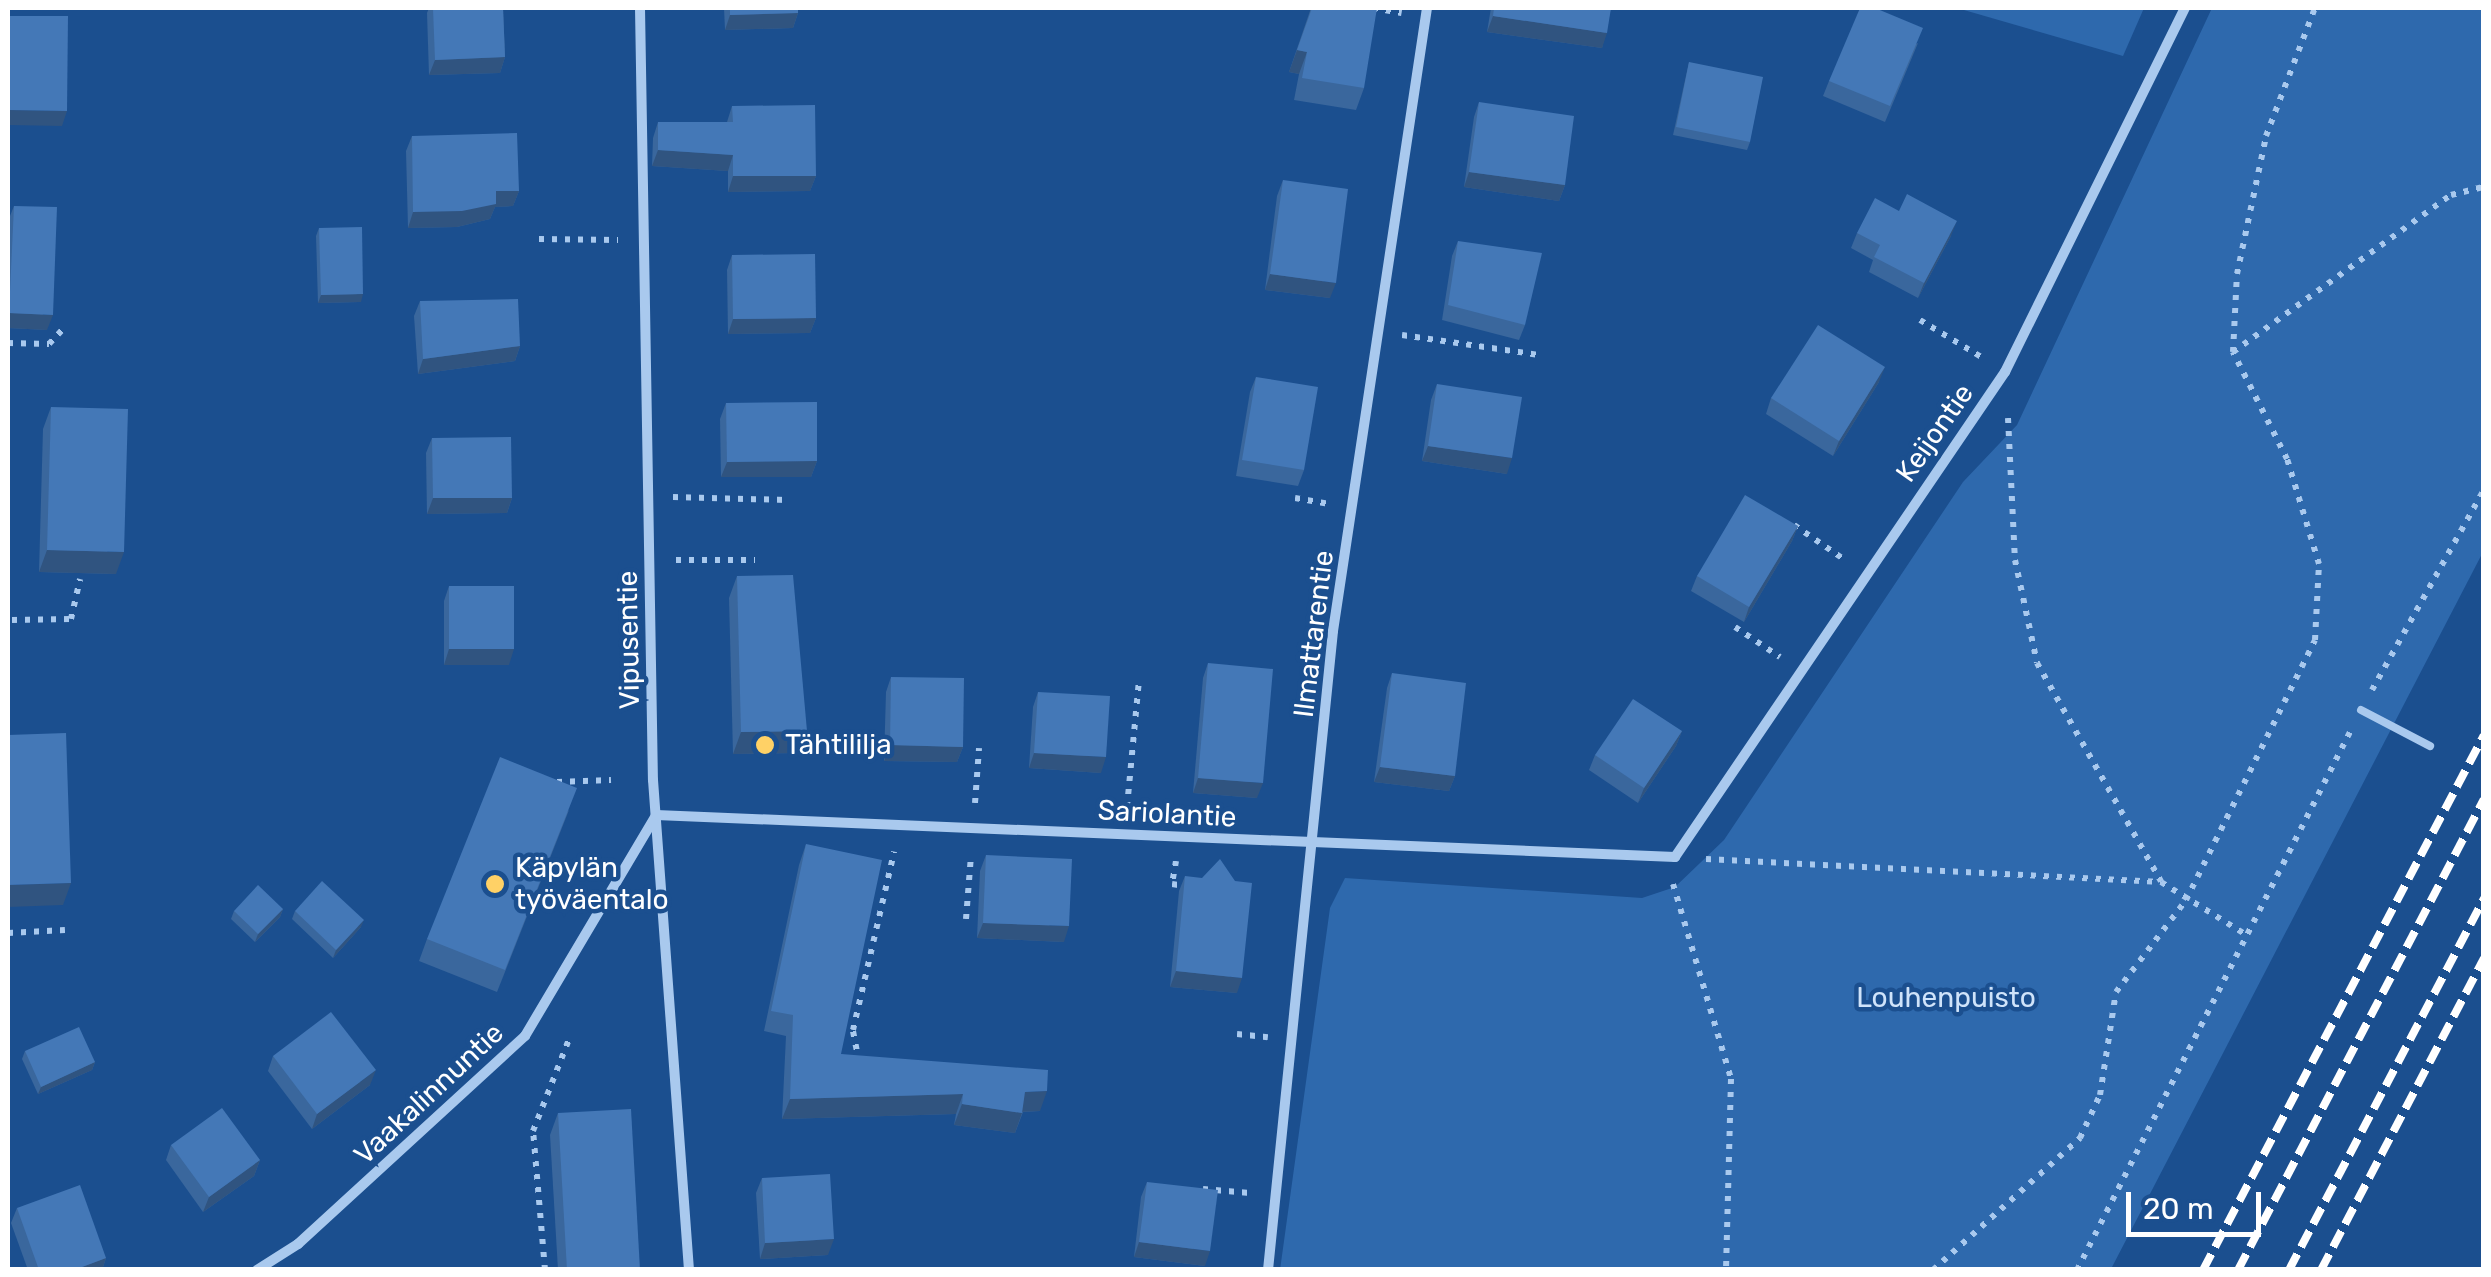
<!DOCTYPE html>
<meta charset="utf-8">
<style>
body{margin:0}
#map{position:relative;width:2491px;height:1277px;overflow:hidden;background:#1b4f8f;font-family:Rubik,sans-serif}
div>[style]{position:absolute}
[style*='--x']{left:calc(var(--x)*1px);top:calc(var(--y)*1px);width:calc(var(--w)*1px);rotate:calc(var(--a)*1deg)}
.green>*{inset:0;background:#2e69ad}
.path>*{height:6px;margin-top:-3px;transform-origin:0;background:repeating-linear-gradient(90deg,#a9c9ee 0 5px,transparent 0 13px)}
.lane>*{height:8px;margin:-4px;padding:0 4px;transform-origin:4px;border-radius:4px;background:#a9c9ee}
.street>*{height:10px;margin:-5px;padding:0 5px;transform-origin:5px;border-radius:5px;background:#a9c9ee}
.rail>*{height:8px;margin-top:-4px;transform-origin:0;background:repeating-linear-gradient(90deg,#fff 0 18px,transparent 0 26px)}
.wall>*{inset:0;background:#3a679d}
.shaded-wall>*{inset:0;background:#305480}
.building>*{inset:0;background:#4478b7}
.dots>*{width:28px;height:28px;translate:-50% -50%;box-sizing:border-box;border:5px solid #1b4f8f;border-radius:50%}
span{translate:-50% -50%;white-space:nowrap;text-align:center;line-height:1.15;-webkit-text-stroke:9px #1b4f8f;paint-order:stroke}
.street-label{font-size:28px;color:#fff}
.poi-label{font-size:28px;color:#fff}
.left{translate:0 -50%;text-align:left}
.park-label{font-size:28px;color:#cfe3fa}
.frame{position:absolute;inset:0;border:10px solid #fff;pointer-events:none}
.scale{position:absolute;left:2126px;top:1192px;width:135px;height:45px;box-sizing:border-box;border:5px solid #fff;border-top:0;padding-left:12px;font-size:30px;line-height:35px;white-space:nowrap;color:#fff;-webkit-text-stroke:8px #1b4f8f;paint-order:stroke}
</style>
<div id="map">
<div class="green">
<i style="clip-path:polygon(1957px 8px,2144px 8px,2123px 56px)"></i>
<i style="clip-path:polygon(2212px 8px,2483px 8px,2483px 552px,2111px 1269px,1280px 1270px,1330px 908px,1345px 878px,1642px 898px,1675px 887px,1724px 840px,1963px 482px,2017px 425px)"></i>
</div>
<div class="path">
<i style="--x:1373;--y:8;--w:29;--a:10"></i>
<i style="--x:539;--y:239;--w:79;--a:0.7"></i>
<i style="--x:1920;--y:320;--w:74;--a:31.1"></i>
<i style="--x:1402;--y:335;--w:138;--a:8.3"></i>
<i style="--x:8;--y:343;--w:41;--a:1.4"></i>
<i style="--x:49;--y:344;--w:19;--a:-47"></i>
<i style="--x:2233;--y:352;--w:269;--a:-35.8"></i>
<i style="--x:2451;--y:195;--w:34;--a:-14"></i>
<i style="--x:2008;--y:418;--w:142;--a:87.2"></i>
<i style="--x:2015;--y:560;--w:105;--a:77.9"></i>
<i style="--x:2037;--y:663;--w:251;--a:60.4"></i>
<i style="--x:673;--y:497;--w:114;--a:1.5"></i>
<i style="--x:1295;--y:498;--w:35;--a:10"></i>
<i style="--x:1794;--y:525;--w:62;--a:34.5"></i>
<i style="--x:676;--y:560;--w:79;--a:0"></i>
<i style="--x:12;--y:620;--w:59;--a:-1"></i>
<i style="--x:71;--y:619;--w:41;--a:-77.3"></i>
<i style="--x:1735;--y:627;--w:54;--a:33.7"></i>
<i style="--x:2372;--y:690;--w:229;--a:-60.8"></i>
<i style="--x:557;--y:782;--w:54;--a:-2.1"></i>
<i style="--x:975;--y:803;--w:55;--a:-85.8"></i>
<i style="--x:1127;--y:807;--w:129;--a:-84.6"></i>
<i style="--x:1706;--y:859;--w:456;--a:2.9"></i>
<i style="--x:2161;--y:882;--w:102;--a:31.8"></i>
<i style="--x:1176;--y:861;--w:23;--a:100"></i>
<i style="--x:1172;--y:884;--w:13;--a:9"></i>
<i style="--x:1673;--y:884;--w:203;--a:73.4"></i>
<i style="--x:1731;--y:1079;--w:191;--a:91.5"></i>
<i style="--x:966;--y:919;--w:63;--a:-85.5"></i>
<i style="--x:8;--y:933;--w:57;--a:-3"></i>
<i style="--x:1237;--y:1034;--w:31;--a:6"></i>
<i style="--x:859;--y:1062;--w:33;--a:-101"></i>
<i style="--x:853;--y:1030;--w:183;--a:-77"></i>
<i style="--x:1203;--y:1189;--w:47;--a:4.9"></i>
<i style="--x:545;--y:1270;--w:140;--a:-94.9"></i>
<i style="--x:533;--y:1131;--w:99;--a:-68.6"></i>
<i style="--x:1933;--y:1270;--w:198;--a:-41.9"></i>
<i style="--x:2080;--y:1138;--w:47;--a:-65.1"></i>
<i style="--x:2100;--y:1095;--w:104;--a:-81.2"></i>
<i style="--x:2116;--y:992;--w:116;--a:-52.7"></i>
<i style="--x:2186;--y:900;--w:290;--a:-63.6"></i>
<i style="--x:2315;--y:640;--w:76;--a:-87"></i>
<i style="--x:2319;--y:564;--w:110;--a:-106.9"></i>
<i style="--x:2287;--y:459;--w:120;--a:-116.8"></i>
<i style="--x:2233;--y:352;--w:78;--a:-87.1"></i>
<i style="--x:2237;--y:274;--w:141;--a:-78.1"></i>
<i style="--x:2266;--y:136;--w:137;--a:-69.1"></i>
<i style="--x:2077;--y:1270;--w:603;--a:-63.1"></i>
</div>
<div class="lane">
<i style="--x:2361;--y:710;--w:78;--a:27.6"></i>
</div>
<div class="street">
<i style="--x:640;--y:8;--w:772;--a:89.04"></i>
<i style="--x:653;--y:780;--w:491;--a:85.8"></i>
<i style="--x:257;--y:1270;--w:49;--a:-32.4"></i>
<i style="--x:298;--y:1244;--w:308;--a:-42.5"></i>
<i style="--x:525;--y:1036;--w:257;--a:-59.3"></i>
<i style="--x:656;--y:815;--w:1020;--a:2.36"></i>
<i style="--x:1675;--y:857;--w:587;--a:-55.77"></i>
<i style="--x:2005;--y:372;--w:406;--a:-63.7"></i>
<i style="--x:1268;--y:1270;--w:642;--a:-84.19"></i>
<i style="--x:1333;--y:631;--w:630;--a:-81.42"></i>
</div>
<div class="rail">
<i style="--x:2203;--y:1270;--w:604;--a:-62.29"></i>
<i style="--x:2238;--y:1270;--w:531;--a:-62.42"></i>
<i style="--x:2289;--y:1270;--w:420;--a:-62.3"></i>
<i style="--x:2321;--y:1270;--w:352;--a:-62.4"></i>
</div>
<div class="wall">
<i style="clip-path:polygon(429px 8px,503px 8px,505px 57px,500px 73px,429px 75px,427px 13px)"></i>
<i style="clip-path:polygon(724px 8px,798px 8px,798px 13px,793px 28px,725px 30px)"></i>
<i style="clip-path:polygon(1311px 8px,1364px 88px,1356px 110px,1294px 100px,1299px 74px,1289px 72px)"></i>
<i style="clip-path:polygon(1491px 8px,1611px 8px,1602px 48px,1487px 32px)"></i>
<i style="clip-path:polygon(1918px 43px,1885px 122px,1823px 96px,1829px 81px)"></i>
<i style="clip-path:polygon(1689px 62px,1750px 142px,1747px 150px,1673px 135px)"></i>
<i style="clip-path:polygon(1479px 102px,1565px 185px,1559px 201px,1464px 187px,1474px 117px)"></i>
<i style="clip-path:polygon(732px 106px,816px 176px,810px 191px,728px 192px,728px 171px,652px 166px,653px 138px,658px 122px,727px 122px)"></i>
<i style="clip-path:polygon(412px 136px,519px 191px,513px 206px,495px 207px,490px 219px,457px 227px,408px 228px,406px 151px)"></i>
<i style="clip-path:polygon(1283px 180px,1330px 298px,1265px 290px,1277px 196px)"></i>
<i style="clip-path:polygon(14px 206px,47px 330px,8px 328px,8px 221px)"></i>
<i style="clip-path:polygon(1899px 211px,1951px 236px,1918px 298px,1869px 272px,1873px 260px,1851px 248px,1857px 233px)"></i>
<i style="clip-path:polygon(319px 228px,361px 302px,318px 303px,316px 236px)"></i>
<i style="clip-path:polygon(1458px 241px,1525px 325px,1519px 340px,1442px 320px,1452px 256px)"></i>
<i style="clip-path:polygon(732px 255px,816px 318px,810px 333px,728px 334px,727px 270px)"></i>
<i style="clip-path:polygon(420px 301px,520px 346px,515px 361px,418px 374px,414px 316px)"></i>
<i style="clip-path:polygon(1256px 377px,1304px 470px,1298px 486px,1236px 476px,1250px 392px)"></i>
<i style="clip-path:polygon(1879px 382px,1833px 456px,1766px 414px,1771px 398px)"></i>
<i style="clip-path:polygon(1437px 384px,1507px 474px,1422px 461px,1431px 400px)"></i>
<i style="clip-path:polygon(726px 403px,817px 461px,811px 477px,721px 477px,720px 419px)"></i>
<i style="clip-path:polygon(51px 407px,116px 574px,39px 572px,43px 429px)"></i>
<i style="clip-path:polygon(432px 438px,512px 498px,507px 513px,427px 514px,426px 453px)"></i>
<i style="clip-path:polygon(1798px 526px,1792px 541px,1744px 622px,1691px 591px,1697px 576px)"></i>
<i style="clip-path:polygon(737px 576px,799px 753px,733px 754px,729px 598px)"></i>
<i style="clip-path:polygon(449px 586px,509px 665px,444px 665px,444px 601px)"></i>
<i style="clip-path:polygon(1208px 663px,1257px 798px,1193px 793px,1203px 678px)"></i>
<i style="clip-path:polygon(1392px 673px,1455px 776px,1449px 791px,1374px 782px,1387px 688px)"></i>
<i style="clip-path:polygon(891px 677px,963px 747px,957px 762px,884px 761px,886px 692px)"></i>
<i style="clip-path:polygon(1038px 692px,1101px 773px,1029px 768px,1033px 707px)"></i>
<i style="clip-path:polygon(1682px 731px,1676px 746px,1638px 803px,1589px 770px,1595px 755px)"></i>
<i style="clip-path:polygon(569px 810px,497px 992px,419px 961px,427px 939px)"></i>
<i style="clip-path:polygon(806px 844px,841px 1054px,1040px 1111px,1023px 1112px,1015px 1133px,954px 1125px,956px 1114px,782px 1119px,786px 1036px,764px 1031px,799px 865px)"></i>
<i style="clip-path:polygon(986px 855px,1064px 942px,977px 938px,980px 871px)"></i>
<i style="clip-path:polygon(1185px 876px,1237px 993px,1170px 987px,1179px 891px)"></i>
<i style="clip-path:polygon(283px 909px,280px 917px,255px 942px,231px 919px,234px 911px)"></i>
<i style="clip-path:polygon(295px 911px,361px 927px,333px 958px,292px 919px)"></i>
<i style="clip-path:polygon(25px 1051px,95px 1062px,92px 1070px,38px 1094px,22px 1059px)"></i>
<i style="clip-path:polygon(273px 1056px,370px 1085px,312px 1129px,268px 1071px)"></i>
<i style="clip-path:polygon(558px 1113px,640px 1270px,558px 1270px,550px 1135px)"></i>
<i style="clip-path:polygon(171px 1145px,260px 1160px,254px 1176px,203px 1212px,166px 1160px)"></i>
<i style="clip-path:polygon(762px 1178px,828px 1255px,760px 1259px,756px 1193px)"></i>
<i style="clip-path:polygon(1147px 1182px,1205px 1266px,1134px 1257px,1141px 1197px)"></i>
<i style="clip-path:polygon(17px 1208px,106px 1258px,102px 1270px,28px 1270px,11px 1223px)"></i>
</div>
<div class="shaded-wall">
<i style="clip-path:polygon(798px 13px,793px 28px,725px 30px,730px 15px)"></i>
<i style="clip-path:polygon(1493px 16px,1607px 33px,1602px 48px,1487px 32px)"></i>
<i style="clip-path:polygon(1297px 50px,1307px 52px,1299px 74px,1289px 72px)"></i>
<i style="clip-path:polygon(505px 57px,500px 73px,429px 75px,435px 60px)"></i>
<i style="clip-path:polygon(8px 110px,67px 111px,62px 126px,8px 125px)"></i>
<i style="clip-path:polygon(658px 150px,733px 155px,728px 171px,652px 166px)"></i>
<i style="clip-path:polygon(1469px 172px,1565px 185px,1559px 201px,1464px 187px)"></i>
<i style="clip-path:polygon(733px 176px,816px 176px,810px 191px,728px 192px)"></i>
<i style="clip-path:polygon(496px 191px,519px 191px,513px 206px,495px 207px,490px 219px,457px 227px,408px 228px,413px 212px)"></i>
<i style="clip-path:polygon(1957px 221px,1951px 236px,1918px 298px,1924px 283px)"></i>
<i style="clip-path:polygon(1270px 274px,1336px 283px,1330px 298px,1265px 290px)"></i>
<i style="clip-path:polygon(363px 294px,361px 302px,318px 303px,321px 295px)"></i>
<i style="clip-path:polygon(9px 313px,53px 315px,47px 330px,8px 328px,8px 318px)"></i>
<i style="clip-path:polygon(816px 318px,810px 333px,728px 334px,733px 319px)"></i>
<i style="clip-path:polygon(520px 346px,515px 361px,418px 374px,423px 359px)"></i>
<i style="clip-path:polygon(1885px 367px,1879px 382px,1833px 456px,1839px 441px)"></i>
<i style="clip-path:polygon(1428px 446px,1512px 458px,1507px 474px,1422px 461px)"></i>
<i style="clip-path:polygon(817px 461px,811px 477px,721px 477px,727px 462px)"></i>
<i style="clip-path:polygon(433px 498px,512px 498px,507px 513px,427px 514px)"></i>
<i style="clip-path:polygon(1798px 526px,1792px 541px,1744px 622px,1749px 607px)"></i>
<i style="clip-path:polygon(47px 550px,124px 552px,116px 574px,39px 572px)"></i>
<i style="clip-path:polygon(449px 649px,514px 649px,509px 665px,444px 665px)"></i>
<i style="clip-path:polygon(807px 731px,799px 753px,733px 754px,741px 732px)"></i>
<i style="clip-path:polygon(1682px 731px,1676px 746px,1638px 803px,1644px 788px)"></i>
<i style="clip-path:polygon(890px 745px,963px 747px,957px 762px,884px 761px)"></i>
<i style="clip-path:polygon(1034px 753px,1106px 757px,1101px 773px,1029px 768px)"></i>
<i style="clip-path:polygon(1380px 767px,1455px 776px,1449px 791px,1374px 782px)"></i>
<i style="clip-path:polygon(1198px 778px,1263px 783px,1257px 798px,1193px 793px)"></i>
<i style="clip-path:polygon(71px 883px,63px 905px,8px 907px,8px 885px)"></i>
<i style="clip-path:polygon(283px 909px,280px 917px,255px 942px,258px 934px)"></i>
<i style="clip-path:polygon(364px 920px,361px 927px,333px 958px,336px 950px)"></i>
<i style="clip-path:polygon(983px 923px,1069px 926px,1064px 942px,977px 938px)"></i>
<i style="clip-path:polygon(1176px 971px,1242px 978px,1237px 993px,1170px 987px)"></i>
<i style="clip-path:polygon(95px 1062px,92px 1070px,38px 1094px,41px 1087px)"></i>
<i style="clip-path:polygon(376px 1070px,370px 1085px,312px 1129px,317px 1114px)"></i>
<i style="clip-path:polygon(1047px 1091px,1040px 1111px,1018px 1112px,1025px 1092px)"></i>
<i style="clip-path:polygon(963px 1094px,956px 1114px,782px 1119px,790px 1099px)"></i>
<i style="clip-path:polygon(962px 1104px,1022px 1113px,1015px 1133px,954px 1125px)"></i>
<i style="clip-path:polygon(260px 1160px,254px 1176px,203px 1212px,209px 1197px)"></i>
<i style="clip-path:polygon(834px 1239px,828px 1255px,760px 1259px,765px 1243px)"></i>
<i style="clip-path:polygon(1139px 1242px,1210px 1251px,1205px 1266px,1134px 1257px)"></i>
<i style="clip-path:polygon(106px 1258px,102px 1270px,74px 1270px)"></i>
</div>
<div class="building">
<i style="clip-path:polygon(433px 8px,503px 8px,505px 57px,435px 60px)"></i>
<i style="clip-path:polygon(730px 8px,798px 8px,798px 13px,730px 15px)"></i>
<i style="clip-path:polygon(1312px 8px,1377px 8px,1364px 88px,1302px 78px,1307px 52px,1297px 50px)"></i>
<i style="clip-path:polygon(1494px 8px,1611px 8px,1607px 33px,1493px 16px)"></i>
<i style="clip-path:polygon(1860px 8px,1875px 8px,1923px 28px,1890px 106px,1829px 81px)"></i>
<i style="clip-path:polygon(8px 16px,68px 16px,67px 111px,8px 110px)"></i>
<i style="clip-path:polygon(1689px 62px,1763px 77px,1750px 142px,1676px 127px)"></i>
<i style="clip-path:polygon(1479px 102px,1574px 116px,1565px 185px,1469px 172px)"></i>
<i style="clip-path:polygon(815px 105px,816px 176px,733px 176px,733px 155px,658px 150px,658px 122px,733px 122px,732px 106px)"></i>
<i style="clip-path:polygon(517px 133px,519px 191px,496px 191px,496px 204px,462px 211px,413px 212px,412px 136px)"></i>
<i style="clip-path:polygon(1283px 180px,1348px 189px,1336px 283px,1270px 274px)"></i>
<i style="clip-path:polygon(1907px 194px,1957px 221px,1924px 283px,1874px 257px,1880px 245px,1857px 233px,1875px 198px,1899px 211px)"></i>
<i style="clip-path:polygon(14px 206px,57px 207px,53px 315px,9px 313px)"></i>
<i style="clip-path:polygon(362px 227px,363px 294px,321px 295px,319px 228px)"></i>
<i style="clip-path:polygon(1458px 241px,1542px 253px,1525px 325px,1448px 305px)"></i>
<i style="clip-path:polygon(815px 254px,816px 318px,733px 319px,732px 255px)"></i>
<i style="clip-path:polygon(518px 299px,520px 346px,423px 359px,420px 301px)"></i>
<i style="clip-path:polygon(1818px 325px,1885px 367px,1839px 441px,1771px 398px)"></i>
<i style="clip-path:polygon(1256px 377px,1318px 387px,1304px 470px,1242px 460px)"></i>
<i style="clip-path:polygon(1437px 384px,1522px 397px,1512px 458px,1428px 446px)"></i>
<i style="clip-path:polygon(817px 402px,817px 461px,727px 462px,726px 403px)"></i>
<i style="clip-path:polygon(51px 407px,128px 409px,124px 552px,47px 550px)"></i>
<i style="clip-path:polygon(511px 437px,512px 498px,433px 498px,432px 438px)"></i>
<i style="clip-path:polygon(1745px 495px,1798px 526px,1749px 607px,1697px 576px)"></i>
<i style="clip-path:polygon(793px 575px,807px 731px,741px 732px,737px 576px)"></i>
<i style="clip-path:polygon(449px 586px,514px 586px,514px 649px,449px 649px)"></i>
<i style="clip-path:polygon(1208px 663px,1273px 669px,1263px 783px,1198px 778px)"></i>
<i style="clip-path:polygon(1392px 673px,1466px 683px,1455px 776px,1380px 767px)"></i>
<i style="clip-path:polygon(891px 677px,964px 678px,963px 747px,890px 745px)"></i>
<i style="clip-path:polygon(1038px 692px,1110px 696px,1106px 757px,1034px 753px)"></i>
<i style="clip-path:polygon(1633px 699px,1682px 731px,1644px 788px,1595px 755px)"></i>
<i style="clip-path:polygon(66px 733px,71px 883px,8px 885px,8px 735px)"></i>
<i style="clip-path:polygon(500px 757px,577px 788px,505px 970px,427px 939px)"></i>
<i style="clip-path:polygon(806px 844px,882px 860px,841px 1054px,1048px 1070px,1047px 1091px,1025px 1092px,1022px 1113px,962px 1104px,963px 1094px,790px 1099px,793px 1015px,771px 1011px)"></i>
<i style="clip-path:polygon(986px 855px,1072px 859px,1069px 926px,983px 923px)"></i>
<i style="clip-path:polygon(1220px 859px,1235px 881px,1252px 883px,1242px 978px,1176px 971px,1185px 876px,1202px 878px)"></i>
<i style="clip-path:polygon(322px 881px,364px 920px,336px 950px,295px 911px)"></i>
<i style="clip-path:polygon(258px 885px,283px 909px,258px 934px,234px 911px)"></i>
<i style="clip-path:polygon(331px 1012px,376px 1070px,317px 1114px,273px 1056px)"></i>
<i style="clip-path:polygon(79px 1027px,95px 1062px,41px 1087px,25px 1051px)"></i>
<i style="clip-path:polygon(222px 1108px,260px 1160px,209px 1197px,171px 1145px)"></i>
<i style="clip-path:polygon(631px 1109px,640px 1270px,567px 1270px,558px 1113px)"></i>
<i style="clip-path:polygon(830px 1174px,834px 1239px,765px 1243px,762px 1178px)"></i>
<i style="clip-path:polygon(1147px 1182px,1218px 1190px,1210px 1251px,1139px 1242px)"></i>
<i style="clip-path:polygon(80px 1185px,106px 1258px,74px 1270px,39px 1270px,17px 1208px)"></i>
</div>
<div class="dots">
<i style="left:765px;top:745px;background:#ffd166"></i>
<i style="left:495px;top:884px;background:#ffd166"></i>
</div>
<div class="street-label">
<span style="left:1935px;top:433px;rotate:-55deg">Keijontie</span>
<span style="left:1314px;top:634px;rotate:-83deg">Ilmattarentie</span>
<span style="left:629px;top:640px;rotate:-91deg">Vipusentie</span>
<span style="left:1167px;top:814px;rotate:3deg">Sariolantie</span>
<span style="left:429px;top:1094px;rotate:-43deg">Vaakalinnuntie</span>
</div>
<div class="poi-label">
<span class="left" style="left:785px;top:745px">Tähtililja</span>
<span class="left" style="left:515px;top:884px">Käpylän<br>työväentalo</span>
</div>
<div class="park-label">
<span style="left:1946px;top:998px">Louhenpuisto</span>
</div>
<div class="frame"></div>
<div class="scale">20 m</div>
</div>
